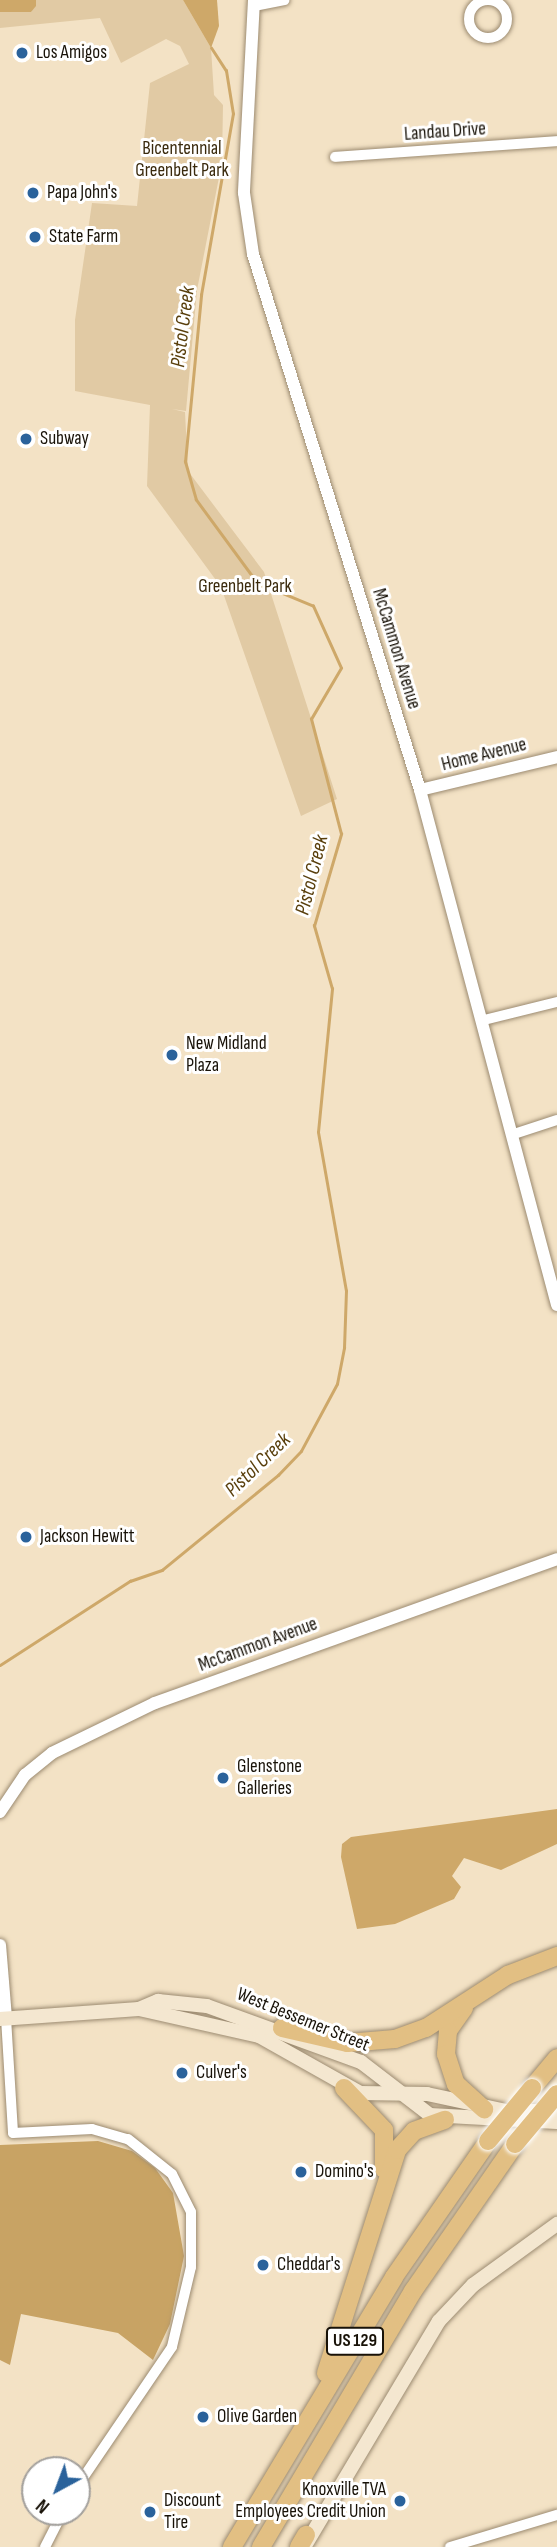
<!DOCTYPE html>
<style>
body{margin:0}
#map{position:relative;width:557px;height:2547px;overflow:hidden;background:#f3e2c5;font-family:"Sofia Sans Condensed",sans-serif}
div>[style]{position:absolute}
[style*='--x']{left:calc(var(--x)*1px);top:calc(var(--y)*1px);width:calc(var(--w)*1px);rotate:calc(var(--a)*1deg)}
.green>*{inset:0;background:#e1caa4}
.forest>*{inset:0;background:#c8a364}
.water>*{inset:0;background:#cea869}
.stream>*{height:2.5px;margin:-1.25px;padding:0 1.25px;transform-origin:1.25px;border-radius:1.25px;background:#cea869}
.roads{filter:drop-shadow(0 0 2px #9c8b71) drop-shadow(0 0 2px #9c8b71)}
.minor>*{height:10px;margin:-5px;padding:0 5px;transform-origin:5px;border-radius:5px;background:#fff}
.minor>.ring{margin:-5px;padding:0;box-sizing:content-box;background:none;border:10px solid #fff;border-radius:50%}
.tertiary>*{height:12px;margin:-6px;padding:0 6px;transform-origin:6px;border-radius:6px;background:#fff}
.secondary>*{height:14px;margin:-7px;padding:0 7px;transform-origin:7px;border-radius:7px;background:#f4e7d0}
.trunk>*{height:18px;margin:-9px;padding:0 9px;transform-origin:9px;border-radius:9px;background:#e2bf83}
.bridges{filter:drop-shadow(0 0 2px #fff) drop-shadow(0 0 2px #fff)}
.trunk-bridge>*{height:18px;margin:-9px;padding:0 9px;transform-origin:9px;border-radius:9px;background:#e2bf83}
.dots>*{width:19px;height:19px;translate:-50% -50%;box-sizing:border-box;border:4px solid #fff;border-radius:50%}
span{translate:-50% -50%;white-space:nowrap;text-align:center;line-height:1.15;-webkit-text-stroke:6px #fff;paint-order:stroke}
.shield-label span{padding:2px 5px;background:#fff;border:2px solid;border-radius:5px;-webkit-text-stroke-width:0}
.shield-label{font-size:18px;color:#181208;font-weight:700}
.poi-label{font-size:19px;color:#181208}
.left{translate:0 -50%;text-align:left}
.right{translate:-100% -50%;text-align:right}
.street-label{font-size:19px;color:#181208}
.park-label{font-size:19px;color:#3a2a0d}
.water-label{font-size:21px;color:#593f0c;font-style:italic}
.north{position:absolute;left:21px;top:2456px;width:70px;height:70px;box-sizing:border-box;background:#fff;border:2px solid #a3a09c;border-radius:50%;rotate:221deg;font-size:19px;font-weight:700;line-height:28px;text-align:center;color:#181208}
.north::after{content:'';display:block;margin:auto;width:24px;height:32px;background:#2a629b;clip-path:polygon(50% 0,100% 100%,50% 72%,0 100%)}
</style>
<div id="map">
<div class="green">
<i style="clip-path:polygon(36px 0,183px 0,211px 48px,214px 95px,223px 105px,222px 162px,197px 290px,186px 411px,172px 409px,185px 412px,188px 471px,264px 572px,337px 799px,301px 816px,221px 587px,147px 486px,150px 405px,75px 391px,75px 320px,92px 203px,137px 206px,150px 83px,189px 64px,180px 46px,166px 39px,121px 63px,100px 18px,0 28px,0 12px,31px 12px)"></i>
</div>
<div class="forest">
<i style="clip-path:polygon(98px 2141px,132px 2151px,155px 2168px,173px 2193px,184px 2256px,170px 2324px,153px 2360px,118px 2333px,21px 2314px,10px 2365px,0 2360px,0 2145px)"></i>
</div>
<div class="water">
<i style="clip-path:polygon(0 0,36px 0,36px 6px,31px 12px,0 12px)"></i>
<i style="clip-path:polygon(183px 0,217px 0,219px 26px,211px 48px)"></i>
<i style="clip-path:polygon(557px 1809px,557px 1844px,501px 1870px,464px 1858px,452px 1876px,461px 1887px,454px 1899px,395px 1924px,357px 1929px,341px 1857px,342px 1844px,351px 1837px)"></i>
</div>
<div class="stream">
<i style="--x:0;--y:1665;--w:155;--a:-32.9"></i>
<i style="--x:130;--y:1581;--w:34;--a:-19"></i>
<i style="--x:162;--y:1570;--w:150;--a:-39.3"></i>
<i style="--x:278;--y:1475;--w:33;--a:-46"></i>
<i style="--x:301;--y:1451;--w:76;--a:-61.8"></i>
<i style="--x:337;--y:1384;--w:37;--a:-79"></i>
<i style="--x:344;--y:1348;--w:57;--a:-88"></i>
<i style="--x:346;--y:1291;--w:161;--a:-100"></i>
<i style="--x:318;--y:1132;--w:144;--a:-84.4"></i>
<i style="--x:332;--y:989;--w:66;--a:-105.9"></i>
<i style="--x:314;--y:926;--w:96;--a:-73.6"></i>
<i style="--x:341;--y:834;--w:119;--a:-104.6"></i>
<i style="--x:311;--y:719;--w:59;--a:-59.5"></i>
<i style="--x:341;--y:668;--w:68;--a:-114.3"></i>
<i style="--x:313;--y:606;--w:61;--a:-157.7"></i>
<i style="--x:257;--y:583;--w:103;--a:-126.3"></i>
<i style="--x:196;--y:500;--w:40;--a:-106"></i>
<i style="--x:185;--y:462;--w:168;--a:-84.5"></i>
<i style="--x:201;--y:295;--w:184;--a:-80"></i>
<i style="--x:233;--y:114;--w:44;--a:-99.2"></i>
<i style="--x:226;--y:71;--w:27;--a:-123"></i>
</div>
<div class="roads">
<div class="minor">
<i class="ring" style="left:469px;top:0;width:28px;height:28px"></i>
<i style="--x:254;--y:6;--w:31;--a:-11"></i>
<i style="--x:335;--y:157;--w:223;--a:-4.1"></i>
<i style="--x:484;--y:1020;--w:75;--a:-13.9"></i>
<i style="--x:514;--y:1134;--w:45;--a:-18"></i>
<i style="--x:6;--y:2018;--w:115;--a:86.5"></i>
<i style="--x:13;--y:2133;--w:79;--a:-2.9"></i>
<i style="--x:92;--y:2129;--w:37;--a:16"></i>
<i style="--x:128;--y:2139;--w:56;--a:38.5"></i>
<i style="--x:172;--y:2174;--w:42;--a:63.4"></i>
<i style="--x:191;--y:2212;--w:55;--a:90"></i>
<i style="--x:191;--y:2267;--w:82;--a:103.4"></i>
<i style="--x:172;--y:2347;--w:169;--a:124.2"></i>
<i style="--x:45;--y:2547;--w:39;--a:-63"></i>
<i style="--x:450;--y:2547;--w:112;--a:-16.7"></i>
</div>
<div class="tertiary">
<i style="--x:254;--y:0;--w:193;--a:93"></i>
<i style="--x:244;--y:193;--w:62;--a:81.6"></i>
<i style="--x:253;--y:254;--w:561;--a:72.69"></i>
<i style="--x:420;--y:790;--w:533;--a:75.1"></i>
<i style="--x:420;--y:790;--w:141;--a:-13.5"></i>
<i style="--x:0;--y:1812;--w:45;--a:-56"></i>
<i style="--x:25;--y:1775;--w:35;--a:-39"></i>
<i style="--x:52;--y:1753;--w:114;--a:-25.9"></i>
<i style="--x:155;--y:1703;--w:427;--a:-19.7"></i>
<i style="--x:0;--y:1945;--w:73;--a:85.3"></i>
</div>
<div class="secondary">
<i style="--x:139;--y:2009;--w:123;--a:12.7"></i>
<i style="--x:259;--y:2036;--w:116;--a:29.4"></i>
<i style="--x:360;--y:2093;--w:67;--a:0.9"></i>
<i style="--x:427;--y:2094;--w:86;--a:12.1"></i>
<i style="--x:511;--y:2112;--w:46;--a:-2.5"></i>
<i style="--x:0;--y:2019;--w:139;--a:-4.1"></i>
<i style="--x:139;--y:2009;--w:21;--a:-23"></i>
<i style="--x:158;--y:2001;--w:49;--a:5.8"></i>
<i style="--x:207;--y:2006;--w:164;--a:20"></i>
<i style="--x:361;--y:2062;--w:87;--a:37.5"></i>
<i style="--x:430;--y:2115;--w:127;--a:3.2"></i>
<i style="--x:306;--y:2544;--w:260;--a:-59.2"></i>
<i style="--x:439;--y:2321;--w:50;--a:-46.6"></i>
<i style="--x:473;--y:2285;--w:104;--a:-36"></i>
</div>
<div class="trunk">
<i style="--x:464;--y:2008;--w:28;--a:125"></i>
<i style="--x:448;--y:2031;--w:23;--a:95"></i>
<i style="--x:446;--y:2054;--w:32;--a:72"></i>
<i style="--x:456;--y:2084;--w:38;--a:42"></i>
<i style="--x:282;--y:2028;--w:67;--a:13"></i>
<i style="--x:347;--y:2043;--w:48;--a:-4.8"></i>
<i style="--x:395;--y:2039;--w:33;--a:-20"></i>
<i style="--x:426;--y:2028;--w:98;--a:-32.9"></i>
<i style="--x:508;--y:1975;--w:53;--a:-21.2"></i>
<i style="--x:344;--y:2088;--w:58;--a:46.4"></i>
<i style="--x:384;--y:2130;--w:39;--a:90"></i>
<i style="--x:532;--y:2088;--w:39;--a:-50"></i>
<i style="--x:326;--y:2373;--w:234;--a:-72.3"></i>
<i style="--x:397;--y:2150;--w:25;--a:-48"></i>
<i style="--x:414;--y:2131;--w:33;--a:-20"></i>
<i style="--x:232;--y:2547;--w:315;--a:-59"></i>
<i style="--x:394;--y:2277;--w:165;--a:-55.3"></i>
<i style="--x:261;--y:2547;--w:298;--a:-59.3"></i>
<i style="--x:413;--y:2291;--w:179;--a:-55.2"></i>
<i style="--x:299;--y:2547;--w:14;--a:-60"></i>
</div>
</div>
<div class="bridges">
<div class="trunk-bridge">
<i style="--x:488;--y:2141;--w:69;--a:-50.3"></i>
<i style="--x:515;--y:2144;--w:65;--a:-50"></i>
</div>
</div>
<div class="dots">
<i style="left:22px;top:53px;background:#2a629b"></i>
<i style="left:33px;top:193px;background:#2a629b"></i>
<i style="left:35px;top:237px;background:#2a629b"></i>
<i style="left:26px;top:439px;background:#2a629b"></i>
<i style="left:172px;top:1055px;background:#2a629b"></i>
<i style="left:26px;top:1537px;background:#2a629b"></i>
<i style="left:223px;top:1778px;background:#2a629b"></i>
<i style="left:182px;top:2073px;background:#2a629b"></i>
<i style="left:301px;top:2172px;background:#2a629b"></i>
<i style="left:263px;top:2265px;background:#2a629b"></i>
<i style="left:203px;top:2417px;background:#2a629b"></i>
<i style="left:400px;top:2501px;background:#2a629b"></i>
<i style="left:150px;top:2512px;background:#2a629b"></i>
</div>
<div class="shield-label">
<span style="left:355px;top:2341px">US 129</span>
</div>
<div class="poi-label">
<span class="left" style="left:36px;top:53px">Los Amigos</span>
<span class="left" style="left:47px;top:193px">Papa John's</span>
<span class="left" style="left:49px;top:237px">State Farm</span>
<span class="left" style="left:40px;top:439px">Subway</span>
<span class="left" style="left:186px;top:1055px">New Midland<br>Plaza</span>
<span class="left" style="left:40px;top:1537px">Jackson Hewitt</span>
<span class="left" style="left:237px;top:1778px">Glenstone<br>Galleries</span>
<span class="left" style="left:196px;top:2073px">Culver's</span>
<span class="left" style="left:315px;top:2172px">Domino's</span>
<span class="left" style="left:277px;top:2265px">Cheddar's</span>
<span class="left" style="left:217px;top:2417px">Olive Garden</span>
<span class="right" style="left:386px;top:2501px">Knoxville TVA<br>Employees Credit Union</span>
<span class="left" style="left:164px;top:2512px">Discount<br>Tire</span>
</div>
<div class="street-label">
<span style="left:445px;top:132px;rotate:-4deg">Landau Drive</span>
<span style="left:396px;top:649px;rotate:73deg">McCammon Avenue</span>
<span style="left:484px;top:755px;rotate:-14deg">Home Avenue</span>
<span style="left:258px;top:1645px;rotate:-20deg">McCammon Avenue</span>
<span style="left:303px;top:2020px;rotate:22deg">West Bessemer Street</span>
</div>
<div class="park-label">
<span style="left:182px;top:160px">Bicentennial<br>Greenbelt Park</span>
<span style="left:245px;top:587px">Greenbelt Park</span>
</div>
<div class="water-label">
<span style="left:183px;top:327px;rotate:-83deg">Pistol Creek</span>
<span style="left:312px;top:875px;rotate:-76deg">Pistol Creek</span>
<span style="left:258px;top:1465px;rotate:-44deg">Pistol Creek</span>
</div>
<div class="north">N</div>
</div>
